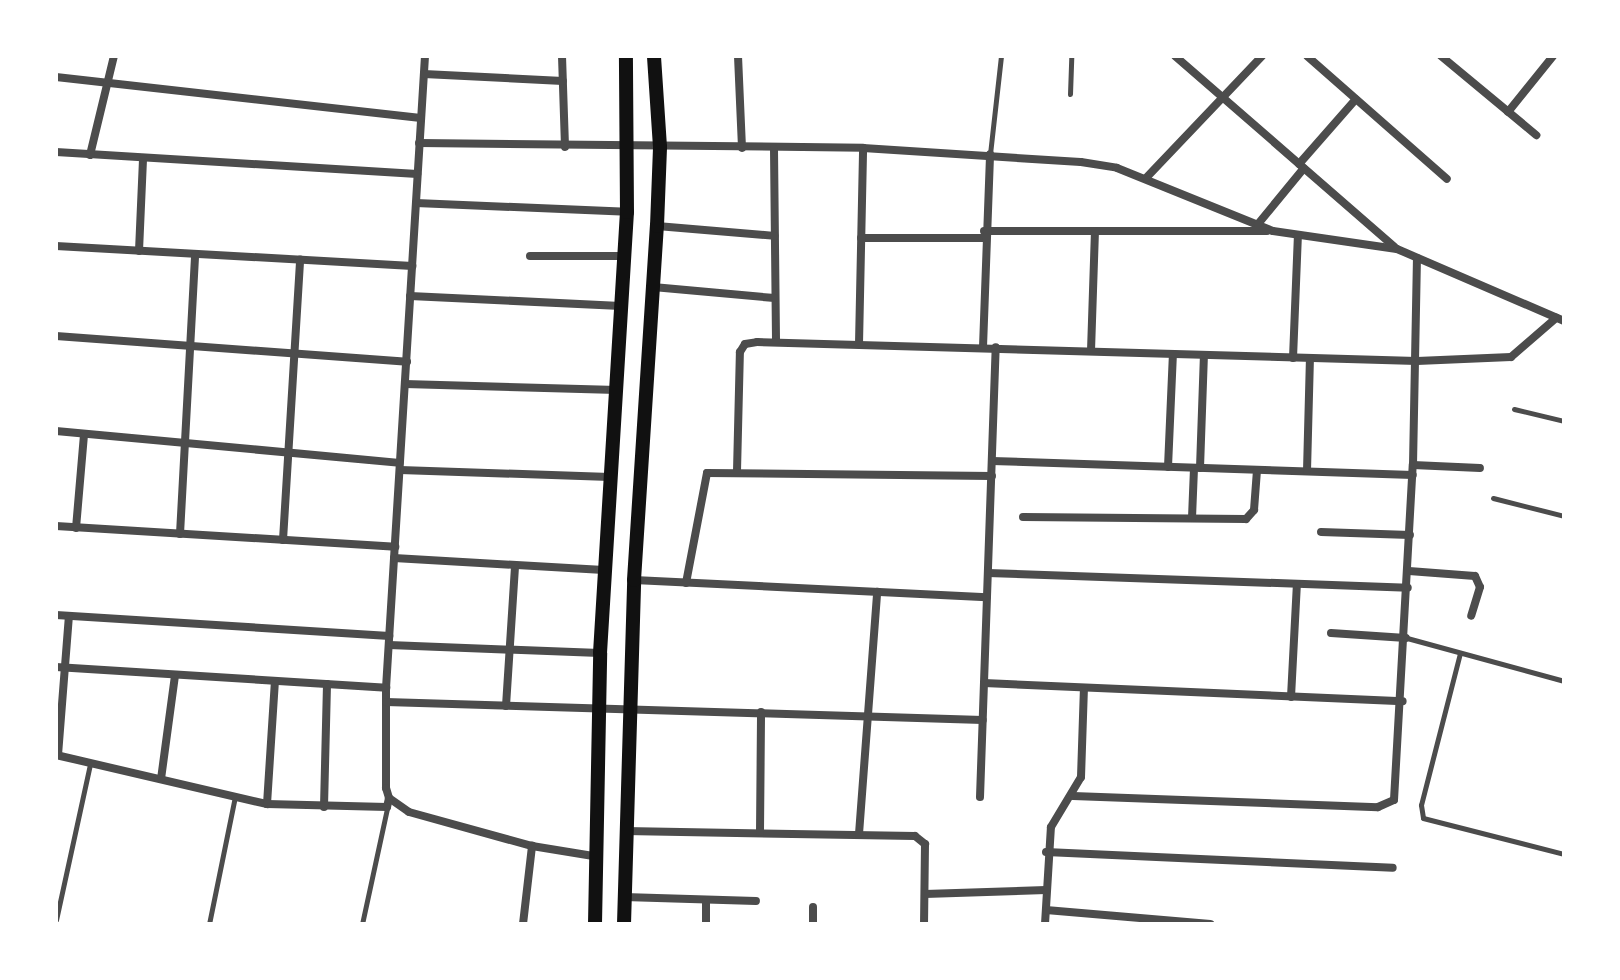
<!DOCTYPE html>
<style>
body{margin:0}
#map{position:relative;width:1620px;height:980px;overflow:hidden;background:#fff;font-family:"PT Sans",sans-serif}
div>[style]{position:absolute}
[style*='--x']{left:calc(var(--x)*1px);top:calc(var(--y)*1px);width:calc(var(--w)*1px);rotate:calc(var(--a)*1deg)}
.service>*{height:5px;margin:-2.5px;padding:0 2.5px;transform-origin:2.5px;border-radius:2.5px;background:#4c4c4c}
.minor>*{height:8px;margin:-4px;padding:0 4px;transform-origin:4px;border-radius:4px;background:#4c4c4c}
.secondary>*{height:14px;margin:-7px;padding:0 7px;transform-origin:7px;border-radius:7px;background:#111}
span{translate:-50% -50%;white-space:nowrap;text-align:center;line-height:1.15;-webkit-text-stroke:7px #fff;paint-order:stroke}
.frame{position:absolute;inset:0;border:58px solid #fff;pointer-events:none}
</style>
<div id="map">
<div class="service">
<i style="--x:1070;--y:94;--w:38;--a:-88"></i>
<i style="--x:990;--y:154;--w:99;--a:-83.6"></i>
<i style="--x:1514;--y:409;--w:51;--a:13.5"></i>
<i style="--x:1493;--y:498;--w:73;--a:14.2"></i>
<i style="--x:1407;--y:638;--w:163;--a:15.3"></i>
<i style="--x:1460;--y:653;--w:157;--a:104.4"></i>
<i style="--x:1421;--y:805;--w:13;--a:81"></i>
<i style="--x:1423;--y:818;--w:146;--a:14.3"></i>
<i style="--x:56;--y:920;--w:160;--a:-77.7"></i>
<i style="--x:209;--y:924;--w:131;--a:-78.5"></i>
<i style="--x:362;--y:924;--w:119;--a:-77.8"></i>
</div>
<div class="minor">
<i style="--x:425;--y:56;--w:633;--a:93.53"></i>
<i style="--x:386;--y:688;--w:100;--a:90"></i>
<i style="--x:386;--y:788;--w:10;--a:73"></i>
<i style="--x:389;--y:798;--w:24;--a:35"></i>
<i style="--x:409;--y:812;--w:128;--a:15.5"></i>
<i style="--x:532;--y:846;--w:62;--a:9.3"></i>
<i style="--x:562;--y:56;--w:91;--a:88.1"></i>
<i style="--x:738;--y:56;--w:92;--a:87.5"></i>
<i style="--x:1175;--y:56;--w:291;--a:41"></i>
<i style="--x:1307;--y:56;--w:186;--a:41.3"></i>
<i style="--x:1441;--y:56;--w:124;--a:39.7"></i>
<i style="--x:424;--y:74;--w:139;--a:2.9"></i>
<i style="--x:56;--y:77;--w:367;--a:6.4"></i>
<i style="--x:1508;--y:112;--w:72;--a:-51.2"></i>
<i style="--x:419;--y:143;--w:444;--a:0.6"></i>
<i style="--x:863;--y:148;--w:218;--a:3.7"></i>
<i style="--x:1081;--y:162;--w:36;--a:9"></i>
<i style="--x:1117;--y:168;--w:168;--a:22"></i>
<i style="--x:1273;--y:231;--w:125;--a:8.3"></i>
<i style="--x:1397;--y:249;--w:182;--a:23.3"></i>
<i style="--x:774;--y:149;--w:193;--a:89.4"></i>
<i style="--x:56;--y:152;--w:362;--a:3.5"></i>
<i style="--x:90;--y:155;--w:102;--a:-76.4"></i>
<i style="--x:1299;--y:164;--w:86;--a:-48.8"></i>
<i style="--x:1146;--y:178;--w:168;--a:-46.4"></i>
<i style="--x:416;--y:203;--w:211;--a:2.4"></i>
<i style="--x:1258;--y:224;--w:72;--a:-50.6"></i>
<i style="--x:657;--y:226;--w:118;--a:4.8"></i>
<i style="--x:984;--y:231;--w:283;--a:0"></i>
<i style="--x:861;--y:238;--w:123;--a:0"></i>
<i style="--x:56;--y:246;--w:357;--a:3.2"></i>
<i style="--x:139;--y:251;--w:93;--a:-87.5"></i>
<i style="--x:530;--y:256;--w:95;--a:0"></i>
<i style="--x:653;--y:287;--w:122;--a:5.2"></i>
<i style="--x:410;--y:296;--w:211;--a:2.7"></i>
<i style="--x:56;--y:336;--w:352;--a:4.2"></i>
<i style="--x:859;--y:344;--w:196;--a:-88.8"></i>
<i style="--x:983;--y:347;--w:193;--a:-87.9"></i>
<i style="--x:1091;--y:351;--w:120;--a:-88.1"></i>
<i style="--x:1293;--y:358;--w:122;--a:-87.7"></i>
<i style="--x:405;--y:384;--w:212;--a:1.6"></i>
<i style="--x:56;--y:431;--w:345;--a:5.3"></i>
<i style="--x:992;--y:461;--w:421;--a:1.9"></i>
<i style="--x:1413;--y:465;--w:67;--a:2.6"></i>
<i style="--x:1168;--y:467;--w:113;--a:-87.5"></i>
<i style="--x:1200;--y:468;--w:113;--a:-88"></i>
<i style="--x:400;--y:470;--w:210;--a:1.9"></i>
<i style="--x:737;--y:471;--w:119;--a:-88.6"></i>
<i style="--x:740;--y:352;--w:9;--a:-58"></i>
<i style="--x:745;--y:344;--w:12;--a:-9"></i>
<i style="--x:757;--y:342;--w:660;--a:1.65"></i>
<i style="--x:1417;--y:361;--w:94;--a:-2.4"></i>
<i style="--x:1511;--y:357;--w:60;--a:-40.9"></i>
<i style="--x:1307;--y:471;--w:112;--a:-88.5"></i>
<i style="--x:1023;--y:517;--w:223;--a:0.5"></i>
<i style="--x:1246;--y:519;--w:12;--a:-48"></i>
<i style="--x:1254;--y:510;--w:40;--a:-85.7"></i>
<i style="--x:1192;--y:518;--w:50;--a:-87.7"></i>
<i style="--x:56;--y:526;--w:340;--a:3.5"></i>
<i style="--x:76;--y:528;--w:94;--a:-85.1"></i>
<i style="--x:1321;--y:532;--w:89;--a:1.9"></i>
<i style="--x:180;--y:534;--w:280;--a:-86.9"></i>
<i style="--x:283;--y:540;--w:281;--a:-86.5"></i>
<i style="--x:394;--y:558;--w:210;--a:3.3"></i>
<i style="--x:1409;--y:571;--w:66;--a:4.3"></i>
<i style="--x:1475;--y:576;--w:12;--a:66"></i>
<i style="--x:1480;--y:587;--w:30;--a:107"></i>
<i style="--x:988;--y:573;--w:420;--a:2"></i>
<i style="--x:634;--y:580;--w:353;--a:2.8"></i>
<i style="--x:686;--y:583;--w:112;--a:-79.2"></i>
<i style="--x:707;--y:473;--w:285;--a:0.6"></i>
<i style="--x:56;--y:615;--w:334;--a:3.6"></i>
<i style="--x:1331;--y:633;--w:75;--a:3.8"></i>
<i style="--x:389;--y:645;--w:211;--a:2.2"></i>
<i style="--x:56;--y:667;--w:331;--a:3.6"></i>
<i style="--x:984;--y:683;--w:419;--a:2.5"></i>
<i style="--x:1291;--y:697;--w:113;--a:-87"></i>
<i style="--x:386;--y:702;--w:597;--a:1.73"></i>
<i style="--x:506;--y:706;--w:140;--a:-86.3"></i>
<i style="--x:56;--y:755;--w:217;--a:13.1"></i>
<i style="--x:267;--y:804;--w:120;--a:1.4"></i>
<i style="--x:387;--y:807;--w:9;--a:-77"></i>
<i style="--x:58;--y:755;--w:139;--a:-85.5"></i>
<i style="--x:161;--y:779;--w:105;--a:-82.3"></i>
<i style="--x:1073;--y:796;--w:305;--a:2.1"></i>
<i style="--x:1378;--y:807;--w:17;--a:-24"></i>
<i style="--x:1394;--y:800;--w:336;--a:-86.8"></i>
<i style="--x:1413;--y:465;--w:207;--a:-88.9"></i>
<i style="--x:980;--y:797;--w:450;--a:-88"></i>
<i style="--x:267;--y:804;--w:123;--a:-86.3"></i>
<i style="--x:324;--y:807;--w:123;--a:-88.6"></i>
<i style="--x:625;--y:831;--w:290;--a:1"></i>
<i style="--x:915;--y:836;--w:13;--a:39"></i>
<i style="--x:925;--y:844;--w:80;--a:90.7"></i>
<i style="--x:760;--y:832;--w:120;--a:-89.5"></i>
<i style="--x:859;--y:834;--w:243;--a:-85.7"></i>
<i style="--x:1046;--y:852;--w:347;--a:2.6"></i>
<i style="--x:925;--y:894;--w:121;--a:-1.9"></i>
<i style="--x:624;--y:897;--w:132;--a:1.7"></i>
<i style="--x:1046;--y:910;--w:165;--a:4.9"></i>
<i style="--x:523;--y:924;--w:79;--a:-83.4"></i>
<i style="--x:706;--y:924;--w:24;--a:-90"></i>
<i style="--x:813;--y:924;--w:17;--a:-90"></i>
<i style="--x:1045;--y:924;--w:97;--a:-86.5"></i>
<i style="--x:1051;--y:827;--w:58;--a:-59"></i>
<i style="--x:1081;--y:777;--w:89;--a:-88.1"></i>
</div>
<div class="secondary">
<i style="--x:595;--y:924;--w:271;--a:-88.9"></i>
<i style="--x:600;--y:653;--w:442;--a:-86.5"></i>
<i style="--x:627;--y:212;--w:156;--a:-90.4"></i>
<i style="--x:624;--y:924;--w:344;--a:-88.3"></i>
<i style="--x:634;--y:580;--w:355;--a:-86.3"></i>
<i style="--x:657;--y:226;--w:79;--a:-87.8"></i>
<i style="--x:660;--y:147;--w:91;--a:-93.8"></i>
</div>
<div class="frame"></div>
</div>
